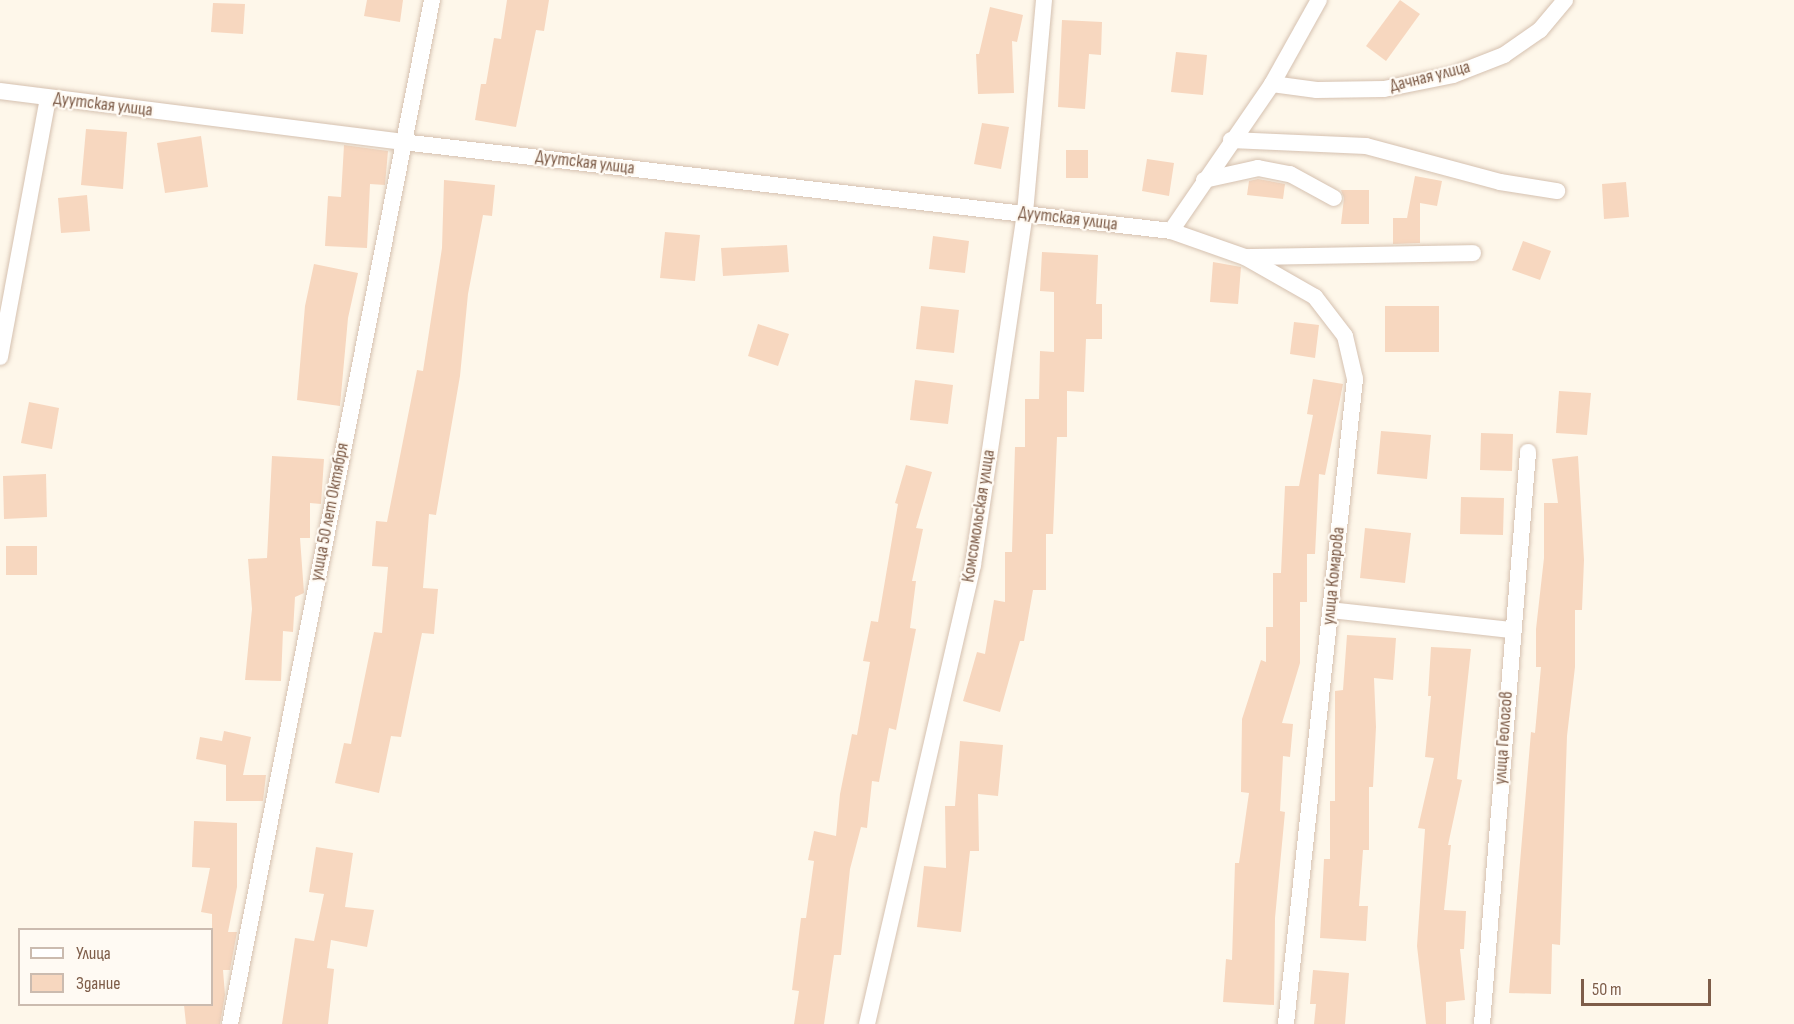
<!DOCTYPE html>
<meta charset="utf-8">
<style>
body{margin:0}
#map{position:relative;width:1794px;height:1024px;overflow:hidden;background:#fef7ea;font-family:"Sofia Sans Condensed",sans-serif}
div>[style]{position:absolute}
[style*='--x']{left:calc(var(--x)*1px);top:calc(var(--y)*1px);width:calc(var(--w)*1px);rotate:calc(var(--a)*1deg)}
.building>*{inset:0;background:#f7d7bf}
.roads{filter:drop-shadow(0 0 2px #d5c1b0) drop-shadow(0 0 2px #d5c1b0)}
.minor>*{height:16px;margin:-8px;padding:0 8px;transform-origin:8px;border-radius:8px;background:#fff}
span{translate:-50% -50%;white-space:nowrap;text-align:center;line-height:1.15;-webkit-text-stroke:4.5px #fffaf3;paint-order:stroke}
.street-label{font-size:18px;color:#7e5d49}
.legend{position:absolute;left:18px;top:928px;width:195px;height:78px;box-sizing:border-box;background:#fffaf3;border:2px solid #cbbbaf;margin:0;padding:8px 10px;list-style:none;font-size:18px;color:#7e5d49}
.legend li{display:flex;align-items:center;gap:12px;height:30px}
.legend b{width:30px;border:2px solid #cbbbaf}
.scale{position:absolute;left:1581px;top:979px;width:130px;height:27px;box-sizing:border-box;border:3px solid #7e5d49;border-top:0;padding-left:8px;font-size:18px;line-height:21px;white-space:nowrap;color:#7e5d49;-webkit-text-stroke:4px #fffaf3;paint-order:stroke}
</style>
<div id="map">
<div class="building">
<i style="clip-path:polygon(367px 0,403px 0,400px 22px,364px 16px)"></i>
<i style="clip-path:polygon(507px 0,549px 0,544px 31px,536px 30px,516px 127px,475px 120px,481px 84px,486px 84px,494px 38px,501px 39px)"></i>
<i style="clip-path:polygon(1400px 0,1420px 14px,1386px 61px,1366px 46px)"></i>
<i style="clip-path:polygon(213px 3px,245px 4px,243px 34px,211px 32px)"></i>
<i style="clip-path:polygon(990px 7px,1023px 15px,1017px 42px,1012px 41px,1014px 93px,978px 94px,976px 54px,979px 54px)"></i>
<i style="clip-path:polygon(1062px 20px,1102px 22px,1101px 55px,1089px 54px,1085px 109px,1058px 107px)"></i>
<i style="clip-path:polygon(1176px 52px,1207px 55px,1203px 95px,1171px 92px)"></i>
<i style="clip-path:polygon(982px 123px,1009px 127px,1001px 169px,974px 164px)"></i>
<i style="clip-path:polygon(86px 129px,127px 132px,123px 189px,81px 185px)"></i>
<i style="clip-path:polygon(201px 136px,208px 187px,165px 193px,157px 143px)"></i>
<i style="clip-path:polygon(344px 145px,388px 151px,385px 185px,370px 184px,367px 248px,325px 246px,328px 196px,341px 197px)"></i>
<i style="clip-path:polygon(1066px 150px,1088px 150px,1088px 178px,1066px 178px)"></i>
<i style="clip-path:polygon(1147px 159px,1174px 163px,1169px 196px,1142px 191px)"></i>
<i style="clip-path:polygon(1415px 176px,1442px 181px,1437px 206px,1420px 203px,1420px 243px,1393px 244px,1393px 218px,1407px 218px)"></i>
<i style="clip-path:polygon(1258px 179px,1285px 184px,1283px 199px,1247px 195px,1249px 181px)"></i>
<i style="clip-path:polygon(444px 180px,495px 185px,492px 216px,483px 215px,468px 294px,460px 376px,436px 515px,429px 514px,423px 588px,438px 589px,434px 634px,422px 633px,401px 737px,391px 736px,379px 793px,335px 783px,344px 743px,351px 744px,374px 632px,382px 633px,388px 567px,372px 566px,376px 521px,387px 522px,417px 370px,423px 371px,442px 248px)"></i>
<i style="clip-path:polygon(1626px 182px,1629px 217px,1604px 219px,1602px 184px)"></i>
<i style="clip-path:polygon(1369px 190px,1369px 224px,1341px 224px,1344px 198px,1341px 190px)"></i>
<i style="clip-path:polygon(87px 195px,90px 231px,61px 233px,58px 198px)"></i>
<i style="clip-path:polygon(665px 232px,700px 235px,695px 281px,660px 278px)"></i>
<i style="clip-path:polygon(933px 236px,969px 241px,965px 273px,929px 269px)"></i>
<i style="clip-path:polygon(1523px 241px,1551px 251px,1540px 280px,1512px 270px)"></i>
<i style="clip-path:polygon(787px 245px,789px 272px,723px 276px,721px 248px)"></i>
<i style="clip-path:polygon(1042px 252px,1098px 255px,1096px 304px,1102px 304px,1102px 339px,1086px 339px,1084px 392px,1067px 391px,1067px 437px,1057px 437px,1053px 534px,1046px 534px,1046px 590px,1033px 590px,1024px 641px,1020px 641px,1000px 712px,963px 701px,977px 652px,985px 654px,994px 600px,1005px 602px,1005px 552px,1012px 552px,1015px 447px,1025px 447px,1025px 399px,1039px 399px,1040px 351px,1054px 352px,1054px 292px,1040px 291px)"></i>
<i style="clip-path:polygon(1213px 262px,1241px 267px,1238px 304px,1210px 302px)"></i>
<i style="clip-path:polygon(314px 264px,358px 273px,348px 318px,340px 406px,297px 400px,305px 306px)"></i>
<i style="clip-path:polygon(921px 306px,959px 310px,954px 353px,916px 349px)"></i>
<i style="clip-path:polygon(1385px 306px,1439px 306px,1439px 352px,1385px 352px)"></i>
<i style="clip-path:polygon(1294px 322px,1319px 325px,1315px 358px,1290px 354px)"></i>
<i style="clip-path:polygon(758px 324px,789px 334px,778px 366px,748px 356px)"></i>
<i style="clip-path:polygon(1313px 379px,1343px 384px,1325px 475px,1319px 474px,1315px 554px,1307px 554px,1307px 602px,1300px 602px,1300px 663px,1282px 723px,1293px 724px,1290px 757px,1283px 756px,1280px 811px,1285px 812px,1275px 918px,1274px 1005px,1223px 1002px,1226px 959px,1232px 960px,1235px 863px,1239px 863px,1249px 793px,1241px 792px,1242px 719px,1261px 660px,1266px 662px,1266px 627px,1273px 627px,1273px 573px,1281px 573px,1285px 486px,1299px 486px,1313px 415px,1307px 414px)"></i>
<i style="clip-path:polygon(915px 380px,953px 385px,948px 424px,910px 420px)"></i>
<i style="clip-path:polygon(1559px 391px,1591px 393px,1587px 435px,1556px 433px)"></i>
<i style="clip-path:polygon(29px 402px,59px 408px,52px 449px,21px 443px)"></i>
<i style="clip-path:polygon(1381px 431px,1431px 435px,1427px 479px,1377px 474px)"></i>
<i style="clip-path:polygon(1481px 433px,1513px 434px,1512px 471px,1480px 470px)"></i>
<i style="clip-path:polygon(272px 456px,324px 459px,321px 504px,310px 503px,310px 538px,300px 538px,304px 593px,295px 597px,293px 632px,283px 631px,281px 681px,245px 680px,252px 609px,248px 559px,267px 558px)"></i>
<i style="clip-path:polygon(1578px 456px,1584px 560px,1582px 610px,1575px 610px,1575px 667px,1567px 736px,1560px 945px,1552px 944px,1551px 994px,1509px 993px,1531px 732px,1535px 733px,1541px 667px,1536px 667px,1536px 629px,1544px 558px,1544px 503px,1558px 503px,1552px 459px)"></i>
<i style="clip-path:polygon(906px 465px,932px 472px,916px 528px,923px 529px,912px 581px,916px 581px,910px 628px,916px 629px,896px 730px,889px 728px,879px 782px,872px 781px,867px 828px,861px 827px,850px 869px,841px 955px,834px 955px,824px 1024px,794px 1024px,799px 991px,792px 990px,801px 918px,806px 918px,814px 861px,808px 860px,814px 831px,836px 836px,840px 794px,852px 734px,857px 735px,870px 662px,863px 661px,871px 621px,878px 622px,898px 504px,895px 503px)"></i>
<i style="clip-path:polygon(46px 474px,47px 517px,4px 519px,3px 476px)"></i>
<i style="clip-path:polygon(1461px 497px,1504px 498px,1503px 535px,1460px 534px)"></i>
<i style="clip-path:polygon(1365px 528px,1411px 533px,1405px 583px,1360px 578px)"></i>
<i style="clip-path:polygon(6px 546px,37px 546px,37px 575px,6px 575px)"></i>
<i style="clip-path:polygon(1347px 635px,1396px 638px,1393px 680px,1374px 678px,1376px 727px,1373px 787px,1369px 787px,1369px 850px,1363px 850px,1359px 906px,1368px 906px,1366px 941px,1320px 938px,1324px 859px,1330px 859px,1330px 801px,1335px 801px,1335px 691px,1343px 690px)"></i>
<i style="clip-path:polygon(1431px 647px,1471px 649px,1457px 779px,1462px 780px,1448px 845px,1451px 845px,1444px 910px,1466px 911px,1464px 949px,1460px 949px,1465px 1000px,1446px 1002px,1446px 1024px,1426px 1024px,1417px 946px,1425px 829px,1418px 828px,1434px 758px,1425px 757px,1431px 696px,1428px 696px)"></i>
<i style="clip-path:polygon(224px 731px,251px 737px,243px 775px,266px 775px,263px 801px,226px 801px,226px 765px,196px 759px,200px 737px,222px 741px)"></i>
<i style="clip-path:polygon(960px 741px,1003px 745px,998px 796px,978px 794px,979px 851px,970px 851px,961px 932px,917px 927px,924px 866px,946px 868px,945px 806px,955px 806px)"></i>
<i style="clip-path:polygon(194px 821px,237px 823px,237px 887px,228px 932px,237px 932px,230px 970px,223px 970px,225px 995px,220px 1024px,186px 1024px,184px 1005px,212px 1005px,212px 914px,201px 912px,210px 868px,192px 867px)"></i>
<i style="clip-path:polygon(316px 847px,353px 853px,345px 907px,374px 910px,367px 947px,331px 940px,327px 968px,334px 969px,328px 1024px,282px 1024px,295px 938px,314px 941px,324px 894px,309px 892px)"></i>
<i style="clip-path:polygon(1313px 970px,1349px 973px,1345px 1024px,1314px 1024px,1316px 1004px,1310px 1004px)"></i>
</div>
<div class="roads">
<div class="minor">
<i style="--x:1272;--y:84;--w:45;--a:7.6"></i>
<i style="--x:1317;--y:90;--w:67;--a:-0.9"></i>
<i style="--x:1384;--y:89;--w:70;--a:-11.5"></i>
<i style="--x:1453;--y:75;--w:55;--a:-21.4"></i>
<i style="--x:1504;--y:55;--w:44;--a:-34.8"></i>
<i style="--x:1540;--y:30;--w:39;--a:-50"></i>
<i style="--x:0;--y:91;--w:405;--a:7.2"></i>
<i style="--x:402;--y:142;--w:774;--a:6.6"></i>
<i style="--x:1171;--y:231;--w:78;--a:19.4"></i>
<i style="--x:1245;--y:257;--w:81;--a:29.7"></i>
<i style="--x:1315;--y:297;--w:49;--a:52.4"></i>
<i style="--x:1345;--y:336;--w:44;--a:76.9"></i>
<i style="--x:1355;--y:379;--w:649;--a:96.11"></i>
<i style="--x:1231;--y:140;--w:135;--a:2.5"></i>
<i style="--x:1366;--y:146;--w:139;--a:15"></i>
<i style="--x:1500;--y:182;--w:58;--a:9"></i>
<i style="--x:1204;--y:180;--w:55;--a:-12.5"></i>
<i style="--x:1258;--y:168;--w:33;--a:11"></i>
<i style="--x:1290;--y:174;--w:50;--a:28.6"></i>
<i style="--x:1171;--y:231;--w:178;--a:-55.5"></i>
<i style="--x:1272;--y:84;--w:96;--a:-60.8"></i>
<i style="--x:1246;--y:257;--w:227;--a:-1"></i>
<i style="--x:0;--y:357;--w:262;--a:-79.5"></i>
<i style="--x:1330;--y:610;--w:183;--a:6.3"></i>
<i style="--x:230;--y:1024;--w:1044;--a:-78.84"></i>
<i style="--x:867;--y:1024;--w:471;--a:-77"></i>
<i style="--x:973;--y:565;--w:356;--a:-81.6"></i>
<i style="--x:1025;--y:213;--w:214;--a:-84.9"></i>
<i style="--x:1482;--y:1024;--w:574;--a:-85.4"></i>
</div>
</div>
<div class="street-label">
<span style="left:1430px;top:77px;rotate:-14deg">Дачная улица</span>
<span style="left:103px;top:105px;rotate:7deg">Дуутская улица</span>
<span style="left:585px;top:163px;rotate:7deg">Дуутская улица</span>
<span style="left:1068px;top:219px;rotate:7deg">Дуутская улица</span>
<span style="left:330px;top:512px;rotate:-79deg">улица 50 лет Октября</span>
<span style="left:979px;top:516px;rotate:-81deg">Комсомольская улица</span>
<span style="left:1334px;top:576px;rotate:-84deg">улица Комарова</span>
<span style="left:1504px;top:738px;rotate:-86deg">улица Геологов</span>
</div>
<ul class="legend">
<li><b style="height:8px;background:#fff"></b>Улица</li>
<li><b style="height:16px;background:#f7d7bf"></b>Здание</li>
</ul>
<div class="scale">50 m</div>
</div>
